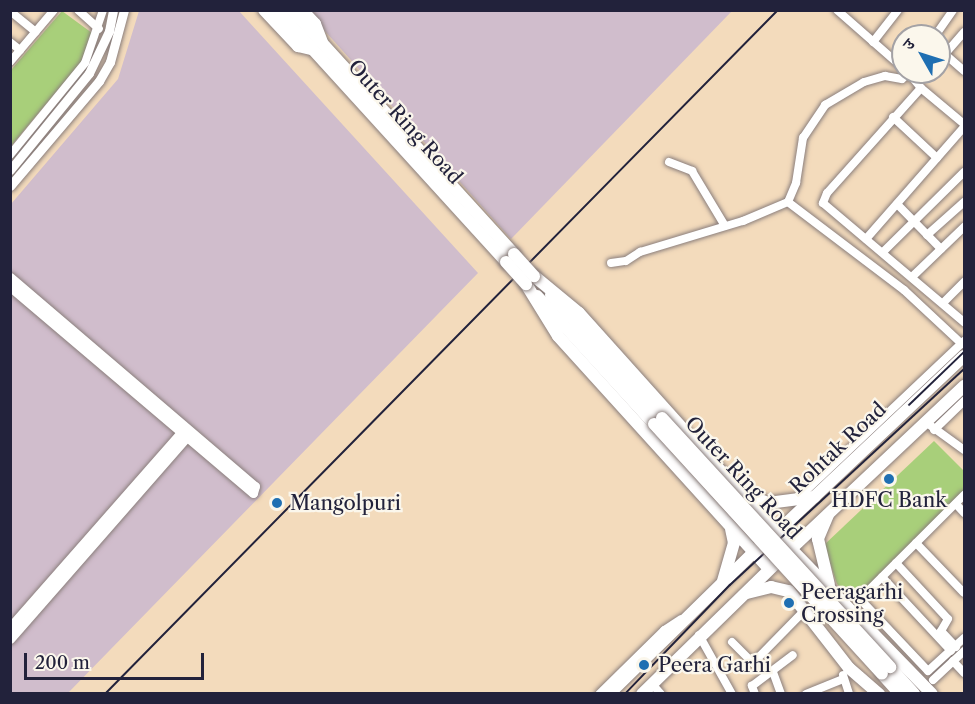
<!DOCTYPE html>
<meta charset="utf-8">
<style>
body{margin:0}
#map{position:relative;width:975px;height:704px;overflow:hidden;background:#f3dbbc;font-family:"Libre Caslon Text","Noto Serif Devanagari",serif}
div>[style]{position:absolute}
[style*='--x']{left:calc(var(--x)*1px);top:calc(var(--y)*1px);width:calc(var(--w)*1px);rotate:calc(var(--a)*1deg)}
.industrial>*{inset:0;background:#d0bdcc}
.green>*{inset:0;background:#a8cf7a}
.roads{filter:drop-shadow(0 0 2px #8a7e7c) drop-shadow(0 0 2px #8a7e7c)}
.minor>*{height:8px;margin:-4px;padding:0 4px;transform-origin:4px;border-radius:4px;background:#fff}
.tertiary>*{height:9px;margin:-4.5px;padding:0 4.5px;transform-origin:4.5px;border-radius:4.5px;background:#fff}
.primary>*{height:12px;margin:-6px;padding:0 6px;transform-origin:6px;border-radius:6px;background:#fff}
.trunk>*{height:12px;margin:-6px;padding:0 6px;transform-origin:6px;border-radius:6px;background:#fff}
.rail>*{height:1.5px;margin:-0.75px;padding:0 0.75px;transform-origin:0.75px;border-radius:0.75px;background:#22223b}
.bridges{filter:drop-shadow(0 0 2px #8a7e7c) drop-shadow(0 0 2px #8a7e7c)}
.primary-bridge>*{height:12px;margin:-6px;padding:0 6px;transform-origin:6px;border-radius:6px;background:#fff}
.trunk-bridge>*{height:12px;margin:-6px;padding:0 6px;transform-origin:6px;border-radius:6px;background:#fff}
.dots>*{width:16px;height:16px;translate:-50% -50%;box-sizing:border-box;border:3px solid #fbf7ec;border-radius:50%}
span{translate:-50% -50%;white-space:nowrap;text-align:center;line-height:1.15;-webkit-text-stroke:4.5px #fbf7ec;paint-order:stroke}
.street-label{font-size:20px;color:#22223b}
.poi-label{font-size:20px;color:#22223b}
.left{translate:0 -50%;text-align:left}
.frame{position:absolute;inset:0;border:12px solid #22223b;pointer-events:none}
.north{position:absolute;left:891px;top:24px;width:60px;height:60px;box-sizing:border-box;background:#fbf7ec;border:2px solid #a4a2a5;border-radius:50%;rotate:309deg;font-size:16px;font-weight:700;line-height:24px;text-align:center;color:#22223b}
.north::after{content:'';display:block;margin:auto;width:21px;height:27px;background:#1f6fb2;clip-path:polygon(50% 0,100% 100%,50% 72%,0 100%)}
.scale{position:absolute;left:24px;top:653px;width:180px;height:27px;box-sizing:border-box;border:3px solid #22223b;border-top:0;padding-left:8px;font-size:18px;line-height:21px;white-space:nowrap;color:#22223b;-webkit-text-stroke:4px #fbf7ec;paint-order:stroke}
</style>
<div id="map">
<div class="industrial">
<i style="clip-path:polygon(139px 11px,239px 11px,478px 273px,68px 693px,11px 694px,11px 204px,118px 79px)"></i>
<i style="clip-path:polygon(307px 11px,732px 11px,511px 239px)"></i>
</div>
<div class="green">
<i style="clip-path:polygon(62px 11px,92px 33px,81px 62px,11px 146px,11px 70px)"></i>
<i style="clip-path:polygon(934px 441px,964px 471px,964px 494px,854px 599px,837px 584px,824px 545px)"></i>
</div>
<div class="roads">
<div class="minor">
<i style="--x:78;--y:10;--w:28;--a:42"></i>
<i style="--x:837;--y:10;--w:88;--a:41.3"></i>
<i style="--x:10;--y:11;--w:33;--a:39"></i>
<i style="--x:935;--y:36;--w:32;--a:-55"></i>
<i style="--x:10;--y:42;--w:13;--a:39"></i>
<i style="--x:873;--y:42;--w:41;--a:-52"></i>
<i style="--x:939;--y:49;--w:33;--a:41"></i>
<i style="--x:945;--y:54;--w:29;--a:-49"></i>
<i style="--x:10;--y:62;--w:68;--a:-49.8"></i>
<i style="--x:908;--y:72;--w:21;--a:51"></i>
<i style="--x:893;--y:117;--w:60;--a:43"></i>
<i style="--x:964;--y:124;--w:56;--a:-140.1"></i>
<i style="--x:921;--y:88;--w:141;--a:131.8"></i>
<i style="--x:827;--y:193;--w:11;--a:112"></i>
<i style="--x:823;--y:203;--w:185;--a:40.2"></i>
<i style="--x:10;--y:155;--w:119;--a:-50.8"></i>
<i style="--x:85;--y:63;--w:56;--a:-71.2"></i>
<i style="--x:669;--y:162;--w:25;--a:21"></i>
<i style="--x:692;--y:171;--w:64;--a:59"></i>
<i style="--x:788;--y:202;--w:21;--a:-67"></i>
<i style="--x:796;--y:183;--w:46;--a:-81.2"></i>
<i style="--x:803;--y:138;--w:40;--a:-56"></i>
<i style="--x:825;--y:105;--w:45;--a:-30.5"></i>
<i style="--x:864;--y:82;--w:22;--a:-16"></i>
<i style="--x:885;--y:76;--w:17;--a:10"></i>
<i style="--x:902;--y:79;--w:9;--a:-41"></i>
<i style="--x:897;--y:204;--w:63;--a:45.6"></i>
<i style="--x:927;--y:235;--w:50;--a:-41.7"></i>
<i style="--x:866;--y:239;--w:149;--a:-48.8"></i>
<i style="--x:883;--y:252;--w:114;--a:-44.6"></i>
<i style="--x:611;--y:263;--w:15;--a:-8"></i>
<i style="--x:626;--y:261;--w:17;--a:-33"></i>
<i style="--x:640;--y:252;--w:108;--a:-16.8"></i>
<i style="--x:743;--y:221;--w:49;--a:-22.9"></i>
<i style="--x:788;--y:202;--w:146;--a:37.2"></i>
<i style="--x:904;--y:290;--w:79;--a:43"></i>
<i style="--x:913;--y:276;--w:71;--a:-43.9"></i>
<i style="--x:943;--y:303;--w:30;--a:-45"></i>
<i style="--x:927;--y:423;--w:46;--a:36.1"></i>
<i style="--x:934;--y:430;--w:42;--a:-44"></i>
<i style="--x:964;--y:495;--w:147;--a:135"></i>
<i style="--x:860;--y:599;--w:99;--a:46.6"></i>
<i style="--x:928;--y:671;--w:49;--a:-42.5"></i>
<i style="--x:797;--y:499;--w:230;--a:-43.4"></i>
<i style="--x:956;--y:504;--w:12;--a:48"></i>
<i style="--x:916;--y:543;--w:69;--a:46.2"></i>
<i style="--x:896;--y:563;--w:76;--a:47.1"></i>
<i style="--x:948;--y:619;--w:14;--a:120"></i>
<i style="--x:941;--y:631;--w:22;--a:47"></i>
<i style="--x:882;--y:577;--w:101;--a:47"></i>
<i style="--x:699;--y:635;--w:68;--a:60.8"></i>
<i style="--x:732;--y:642;--w:30;--a:45"></i>
<i style="--x:753;--y:663;--w:73;--a:-45.6"></i>
<i style="--x:953;--y:661;--w:16;--a:47"></i>
<i style="--x:773;--y:672;--w:23;--a:70"></i>
<i style="--x:843;--y:675;--w:20;--a:72"></i>
<i style="--x:933;--y:680;--w:42;--a:-43.1"></i>
<i style="--x:652;--y:684;--w:13;--a:48"></i>
<i style="--x:755;--y:694;--w:9;--a:-111"></i>
<i style="--x:752;--y:686;--w:51;--a:-37.1"></i>
<i style="--x:806;--y:694;--w:40;--a:-22"></i>
</div>
<div class="tertiary">
<i style="--x:10;--y:170;--w:125;--a:-50.8"></i>
<i style="--x:89;--y:73;--w:47;--a:-64.5"></i>
<i style="--x:109;--y:31;--w:21;--a:-79"></i>
<i style="--x:10;--y:186;--w:138;--a:-49.7"></i>
<i style="--x:99;--y:81;--w:22;--a:-60"></i>
<i style="--x:110;--y:62;--w:54;--a:-74.9"></i>
<i style="--x:10;--y:277;--w:322;--a:40.5"></i>
<i style="--x:255;--y:486;--w:7;--a:106"></i>
<i style="--x:253;--y:493;--w:319;--a:-139.7"></i>
<i style="--x:10;--y:627;--w:262;--a:-48.7"></i>
<i style="--x:10;--y:639;--w:270;--a:-48.8"></i>
<i style="--x:599;--y:694;--w:91;--a:-44.6"></i>
<i style="--x:664;--y:630;--w:20;--a:-33"></i>
</div>
<div class="primary">
<i style="--x:264;--y:10;--w:50;--a:46.6"></i>
<i style="--x:298;--y:46;--w:13;--a:13"></i>
<i style="--x:302;--y:10;--w:19;--a:47"></i>
<i style="--x:315;--y:24;--w:19;--a:69"></i>
<i style="--x:551;--y:295;--w:166;--a:47.9"></i>
<i style="--x:537;--y:296;--w:173;--a:47.6"></i>
<i style="--x:776;--y:533;--w:258;--a:-43.3"></i>
<i style="--x:791;--y:549;--w:238;--a:-43.3"></i>
<i style="--x:890;--y:667;--w:36;--a:48"></i>
<i style="--x:882;--y:674;--w:27;--a:48"></i>
</div>
<div class="trunk">
<i style="--x:277;--y:10;--w:341;--a:47.7"></i>
<i style="--x:292;--y:10;--w:330;--a:47.7"></i>
<i style="--x:534;--y:276;--w:58;--a:39.4"></i>
<i style="--x:579;--y:313;--w:317;--a:48.1"></i>
<i style="--x:791;--y:549;--w:202;--a:45.8"></i>
<i style="--x:526;--y:284;--w:61;--a:58.4"></i>
<i style="--x:558;--y:336;--w:314;--a:47.8"></i>
<i style="--x:743;--y:493;--w:27;--a:22"></i>
<i style="--x:768;--y:503;--w:47;--a:-7.3"></i>
<i style="--x:828;--y:515;--w:26;--a:113"></i>
<i style="--x:818;--y:539;--w:47;--a:76.6"></i>
<i style="--x:723;--y:581;--w:40;--a:-74"></i>
<i style="--x:734;--y:543;--w:14;--a:-102"></i>
<i style="--x:747;--y:593;--w:25;--a:-14"></i>
<i style="--x:771;--y:587;--w:18;--a:13"></i>
<i style="--x:789;--y:591;--w:98;--a:52.1"></i>
<i style="--x:849;--y:668;--w:40;--a:41"></i>
<i style="--x:609;--y:694;--w:209;--a:-44.4"></i>
<i style="--x:642;--y:694;--w:185;--a:-44.3"></i>
</div>
</div>
<div class="rail">
<i style="--x:909;--y:405;--w:76;--a:-43.9"></i>
<i style="--x:105;--y:694;--w:960;--a:-45.46"></i>
<i style="--x:625;--y:694;--w:151;--a:-46.1"></i>
<i style="--x:730;--y:585;--w:318;--a:-42.7"></i>
</div>
<div class="bridges">
<div class="primary-bridge">
<i style="--x:662;--y:418;--w:338;--a:47.5"></i>
<i style="--x:654;--y:424;--w:338;--a:47.6"></i>
</div>
<div class="trunk-bridge">
<i style="--x:514;--y:254;--w:30;--a:48"></i>
<i style="--x:506;--y:262;--w:30;--a:48"></i>
</div>
</div>
<div class="dots">
<i style="left:889px;top:479px;background:#1f6fb2"></i>
<i style="left:277px;top:503px;background:#1f6fb2"></i>
<i style="left:789px;top:603px;background:#1f6fb2"></i>
<i style="left:644px;top:665px;background:#1f6fb2"></i>
</div>
<div class="street-label">
<span style="left:405px;top:122px;rotate:48deg">Outer Ring Road</span>
<span style="left:838px;top:448px;rotate:-43deg">Rohtak Road</span>
<span style="left:743px;top:478px;rotate:47deg">Outer Ring Road</span>
</div>
<div class="poi-label">
<span style="left:889px;top:500px">HDFC Bank</span>
<span class="left" style="left:290px;top:503px">Mangolpuri</span>
<span class="left" style="left:801px;top:604px">Peeragarhi<br>Crossing</span>
<span class="left" style="left:658px;top:665px">Peera Garhi</span>
</div>
<div class="frame"></div>
<div class="north">उ</div>
<div class="scale">200 m</div>
</div>
